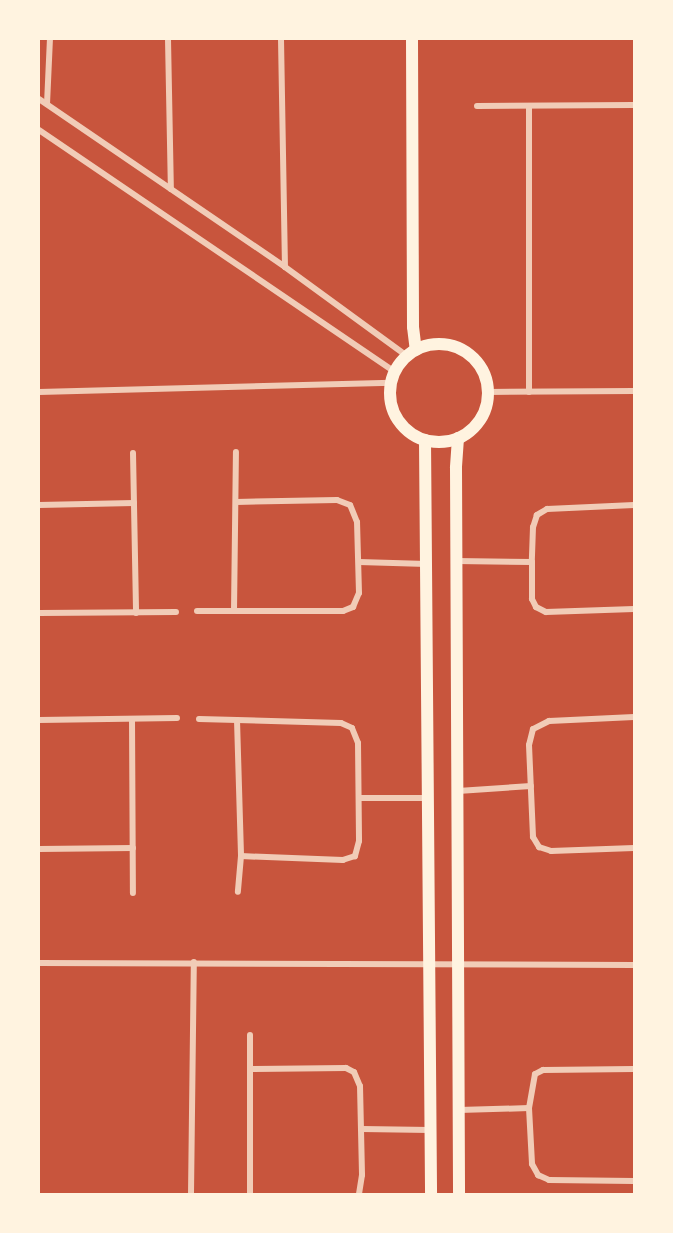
<!DOCTYPE html>
<style>
body{margin:0}
#map{position:relative;width:673px;height:1233px;overflow:hidden;background:#c8553d;font-family:"PT Serif",serif}
div>[style]{position:absolute}
[style*='--x']{left:calc(var(--x)*1px);top:calc(var(--y)*1px);width:calc(var(--w)*1px);rotate:calc(var(--a)*1deg)}
.minor>*{height:6px;margin:-3px;padding:0 3px;transform-origin:3px;border-radius:3px;background:#f1ccb7}
.secondary>*{height:12px;margin:-6px;padding:0 6px;transform-origin:6px;border-radius:6px;background:#fff3e0}
.secondary>.ring{margin:-6px;padding:0;box-sizing:content-box;background:none;border:12px solid #fff3e0;border-radius:50%}
span{translate:-50% -50%;white-space:nowrap;text-align:center;line-height:1.15;-webkit-text-stroke:4.5px #fff3e0;paint-order:stroke}
.frame{position:absolute;inset:0;border:40px solid #fff3e0;pointer-events:none}
</style>
<div id="map">
<div class="minor">
<i style="--x:168;--y:39;--w:150;--a:88.9"></i>
<i style="--x:281;--y:39;--w:228;--a:89"></i>
<i style="--x:39;--y:99;--w:298;--a:34.3"></i>
<i style="--x:285;--y:267;--w:151;--a:36.1"></i>
<i style="--x:47;--y:104;--w:65;--a:-87.4"></i>
<i style="--x:477;--y:106;--w:157;--a:-0.4"></i>
<i style="--x:529;--y:106;--w:286;--a:90"></i>
<i style="--x:39;--y:130;--w:430;--a:34.2"></i>
<i style="--x:39;--y:392;--w:353;--a:-1.5"></i>
<i style="--x:487;--y:392;--w:147;--a:-0.4"></i>
<i style="--x:133;--y:453;--w:160;--a:88.9"></i>
<i style="--x:39;--y:505;--w:95;--a:-1.2"></i>
<i style="--x:634;--y:505;--w:87;--a:177.4"></i>
<i style="--x:547;--y:509;--w:12;--a:149"></i>
<i style="--x:537;--y:515;--w:13;--a:108"></i>
<i style="--x:533;--y:527;--w:35;--a:92"></i>
<i style="--x:532;--y:562;--w:37;--a:90"></i>
<i style="--x:532;--y:599;--w:9;--a:63"></i>
<i style="--x:536;--y:607;--w:11;--a:27"></i>
<i style="--x:546;--y:612;--w:88;--a:-2"></i>
<i style="--x:456;--y:561;--w:76;--a:0.8"></i>
<i style="--x:359;--y:562;--w:68;--a:1.7"></i>
<i style="--x:197;--y:611;--w:146;--a:0"></i>
<i style="--x:343;--y:611;--w:11;--a:-22"></i>
<i style="--x:353;--y:607;--w:15;--a:-67"></i>
<i style="--x:359;--y:593;--w:71;--a:-91.6"></i>
<i style="--x:357;--y:522;--w:18;--a:-112"></i>
<i style="--x:350;--y:505;--w:14;--a:-159"></i>
<i style="--x:337;--y:500;--w:101;--a:178.9"></i>
<i style="--x:234;--y:611;--w:159;--a:-89.3"></i>
<i style="--x:39;--y:613;--w:137;--a:-0.4"></i>
<i style="--x:634;--y:717;--w:85;--a:177.3"></i>
<i style="--x:549;--y:721;--w:18;--a:153"></i>
<i style="--x:533;--y:729;--w:16;--a:104"></i>
<i style="--x:529;--y:745;--w:92;--a:87.5"></i>
<i style="--x:533;--y:837;--w:12;--a:59"></i>
<i style="--x:539;--y:847;--w:13;--a:18"></i>
<i style="--x:551;--y:851;--w:83;--a:-2.1"></i>
<i style="--x:132;--y:719;--w:174;--a:89.7"></i>
<i style="--x:199;--y:719;--w:142;--a:1.6"></i>
<i style="--x:341;--y:723;--w:12;--a:24"></i>
<i style="--x:352;--y:728;--w:16;--a:68"></i>
<i style="--x:358;--y:743;--w:98;--a:89.4"></i>
<i style="--x:359;--y:841;--w:16;--a:105"></i>
<i style="--x:355;--y:856;--w:13;--a:162"></i>
<i style="--x:343;--y:860;--w:102;--a:-177.8"></i>
<i style="--x:39;--y:720;--w:138;--a:-0.8"></i>
<i style="--x:237;--y:720;--w:136;--a:88.3"></i>
<i style="--x:241;--y:856;--w:36;--a:95"></i>
<i style="--x:458;--y:791;--w:73;--a:-3.9"></i>
<i style="--x:360;--y:798;--w:68;--a:0"></i>
<i style="--x:39;--y:849;--w:94;--a:-0.6"></i>
<i style="--x:39;--y:963;--w:595;--a:0.19"></i>
<i style="--x:250;--y:1069;--w:96;--a:-0.6"></i>
<i style="--x:346;--y:1068;--w:9;--a:27"></i>
<i style="--x:354;--y:1072;--w:15;--a:67"></i>
<i style="--x:360;--y:1086;--w:89;--a:88.7"></i>
<i style="--x:362;--y:1175;--w:19;--a:99"></i>
<i style="--x:634;--y:1069;--w:91;--a:179.4"></i>
<i style="--x:543;--y:1070;--w:9;--a:153"></i>
<i style="--x:535;--y:1074;--w:35;--a:100"></i>
<i style="--x:529;--y:1108;--w:56;--a:86.9"></i>
<i style="--x:532;--y:1164;--w:13;--a:61"></i>
<i style="--x:538;--y:1175;--w:12;--a:24"></i>
<i style="--x:549;--y:1180;--w:85;--a:0.7"></i>
<i style="--x:459;--y:1110;--w:70;--a:-1.6"></i>
<i style="--x:362;--y:1129;--w:68;--a:0.8"></i>
<i style="--x:191;--y:1194;--w:232;--a:-89.3"></i>
<i style="--x:250;--y:1194;--w:159;--a:-90"></i>
</div>
<div class="secondary">
<i style="--x:412;--y:39;--w:288;--a:89.8"></i>
<i style="--x:413;--y:327;--w:23;--a:83"></i>
<i class="ring" style="left:390px;top:344px;width:86px;height:86px"></i>
<i style="--x:458;--y:438;--w:30;--a:94"></i>
<i style="--x:456;--y:468;--w:726;--a:89.76"></i>
<i style="--x:425;--y:440;--w:754;--a:89.54"></i>
</div>
<div class="frame"></div>
</div>
